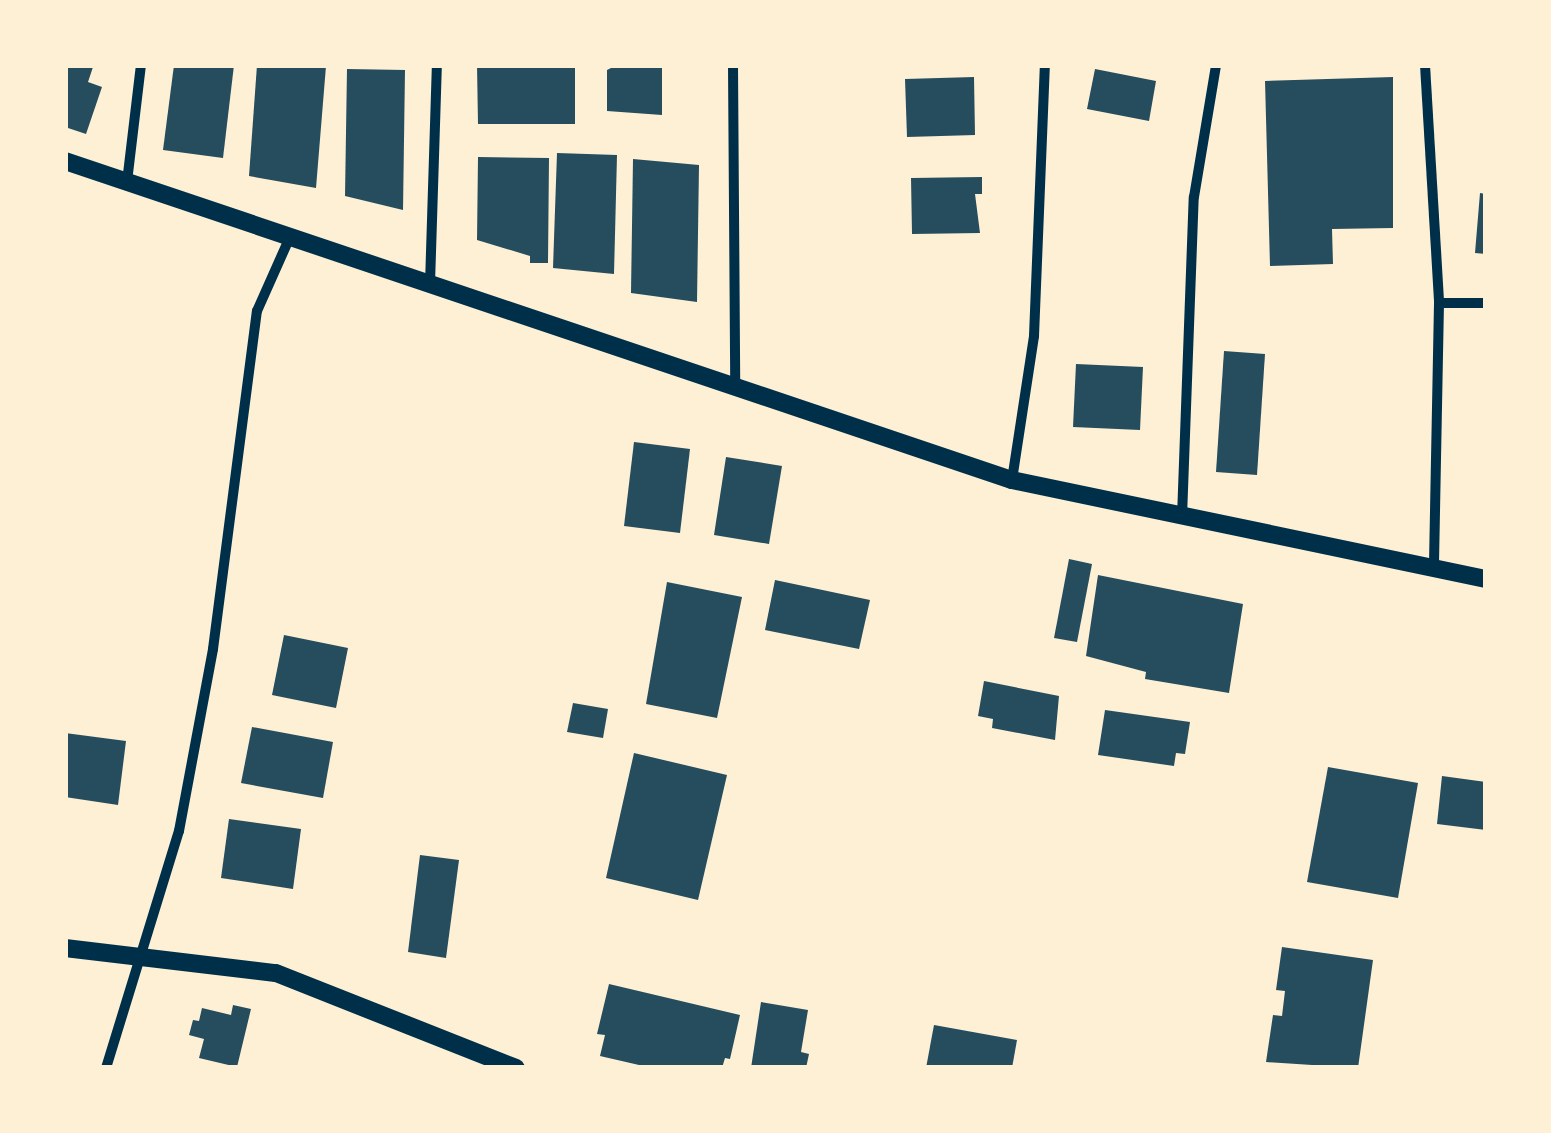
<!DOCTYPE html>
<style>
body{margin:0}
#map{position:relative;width:1551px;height:1133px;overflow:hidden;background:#fdf0d5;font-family:"Sofia Sans Condensed",sans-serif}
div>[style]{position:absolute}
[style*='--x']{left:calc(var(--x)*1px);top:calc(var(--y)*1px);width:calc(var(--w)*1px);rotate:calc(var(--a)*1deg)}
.building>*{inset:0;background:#264d5e}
.minor>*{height:10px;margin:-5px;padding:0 5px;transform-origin:5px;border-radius:5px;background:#003049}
.tertiary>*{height:18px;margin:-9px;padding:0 9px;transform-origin:9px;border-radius:9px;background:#003049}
span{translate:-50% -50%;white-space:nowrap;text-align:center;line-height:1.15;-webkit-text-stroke:9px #fdf0d5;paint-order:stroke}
.frame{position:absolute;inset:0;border:68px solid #fdf0d5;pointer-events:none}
</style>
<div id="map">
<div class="building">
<i style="clip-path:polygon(65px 65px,93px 67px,88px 82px,102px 87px,86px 134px,65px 127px)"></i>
<i style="clip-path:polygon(174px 65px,234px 65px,223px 158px,163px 150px)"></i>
<i style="clip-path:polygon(257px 65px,326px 66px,316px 188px,249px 176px)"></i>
<i style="clip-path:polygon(477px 65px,575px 65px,575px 124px,478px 124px)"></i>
<i style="clip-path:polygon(617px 65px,662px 65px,662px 115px,607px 111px,607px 70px)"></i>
<i style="clip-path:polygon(347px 69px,405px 70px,403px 210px,345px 196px)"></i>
<i style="clip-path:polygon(1095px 69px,1156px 81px,1149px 121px,1087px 109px)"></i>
<i style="clip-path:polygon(974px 77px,975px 135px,907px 137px,905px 79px)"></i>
<i style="clip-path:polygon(1393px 77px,1393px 228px,1332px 229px,1333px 264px,1270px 266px,1265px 81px)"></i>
<i style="clip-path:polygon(557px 153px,617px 155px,614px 274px,553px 268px)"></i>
<i style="clip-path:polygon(478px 157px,549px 158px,548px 263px,530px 263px,530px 256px,477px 240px)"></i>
<i style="clip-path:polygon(633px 159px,699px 165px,697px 302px,631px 293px)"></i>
<i style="clip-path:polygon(982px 177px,982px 194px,975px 194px,980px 233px,912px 234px,911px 178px)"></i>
<i style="clip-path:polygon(1480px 193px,1486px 194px,1486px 254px,1475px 253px)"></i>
<i style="clip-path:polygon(1224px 351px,1265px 354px,1257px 475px,1216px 472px)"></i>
<i style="clip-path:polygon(1076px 364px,1143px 367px,1140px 430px,1073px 427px)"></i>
<i style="clip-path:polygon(634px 442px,690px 449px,680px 533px,624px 526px)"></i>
<i style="clip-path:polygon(726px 457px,782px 466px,769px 544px,714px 535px)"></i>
<i style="clip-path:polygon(1069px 559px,1092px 564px,1077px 642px,1054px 638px)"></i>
<i style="clip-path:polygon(1098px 575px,1243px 604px,1229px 693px,1145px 679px,1146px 672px,1086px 656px)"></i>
<i style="clip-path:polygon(775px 580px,870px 600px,859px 649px,765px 630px)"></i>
<i style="clip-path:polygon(667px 582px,742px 597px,717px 718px,646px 704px)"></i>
<i style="clip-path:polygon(284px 635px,348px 648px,336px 708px,272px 695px)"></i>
<i style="clip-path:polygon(984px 681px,1059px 696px,1055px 740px,992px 728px,993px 719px,978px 716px)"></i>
<i style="clip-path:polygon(573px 703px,608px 709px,603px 738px,567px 732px)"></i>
<i style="clip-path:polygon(1105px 710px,1190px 722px,1185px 754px,1176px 753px,1174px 766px,1098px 755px)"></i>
<i style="clip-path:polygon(252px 727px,333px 742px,323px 798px,241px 783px)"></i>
<i style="clip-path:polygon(65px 733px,126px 741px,118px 805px,65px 797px)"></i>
<i style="clip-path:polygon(634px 753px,727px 775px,698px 900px,606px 878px)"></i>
<i style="clip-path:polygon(1328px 767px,1418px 783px,1398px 898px,1307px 882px)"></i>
<i style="clip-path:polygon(1442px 776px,1486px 782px,1486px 830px,1437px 824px)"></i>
<i style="clip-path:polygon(229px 819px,301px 829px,293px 889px,221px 878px)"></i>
<i style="clip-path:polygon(420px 855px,459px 860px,446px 958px,408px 952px)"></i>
<i style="clip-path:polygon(1282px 947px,1373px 960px,1358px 1068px,1266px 1062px,1273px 1015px,1282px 1016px,1285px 991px,1276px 990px)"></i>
<i style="clip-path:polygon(609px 984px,740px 1015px,730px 1059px,725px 1058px,722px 1068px,652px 1068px,600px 1056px,605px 1035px,597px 1034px)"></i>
<i style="clip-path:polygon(761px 1002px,808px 1010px,801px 1052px,809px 1054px,806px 1068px,751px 1068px)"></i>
<i style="clip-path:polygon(233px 1005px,251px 1009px,237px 1067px,199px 1058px,204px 1039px,189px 1035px,193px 1020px,199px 1021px,202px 1008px,231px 1015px)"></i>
<i style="clip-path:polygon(934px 1025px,1017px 1040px,1012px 1068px,926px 1068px)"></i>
</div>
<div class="minor">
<i style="--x:733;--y:65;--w:322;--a:89.6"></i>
<i style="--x:1425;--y:65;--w:238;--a:86.6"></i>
<i style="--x:1439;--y:303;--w:267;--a:91.1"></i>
<i style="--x:127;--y:182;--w:118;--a:-83.2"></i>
<i style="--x:430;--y:284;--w:219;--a:-88.2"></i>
<i style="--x:1439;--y:303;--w:47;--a:0"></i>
<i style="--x:1012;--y:480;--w:146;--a:-81.3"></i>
<i style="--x:1034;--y:336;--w:271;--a:-87.7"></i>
<i style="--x:1182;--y:517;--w:320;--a:-87.9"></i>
<i style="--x:1194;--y:197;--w:134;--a:-80.5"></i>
<i style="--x:106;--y:1068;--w:248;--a:-72.9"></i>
<i style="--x:179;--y:831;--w:185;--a:-79.4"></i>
<i style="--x:213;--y:649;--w:341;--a:-82.6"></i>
<i style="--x:257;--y:311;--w:81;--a:-66"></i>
</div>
<div class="tertiary">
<i style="--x:65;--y:161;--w:999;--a:18.62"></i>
<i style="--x:1012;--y:480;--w:484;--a:11.8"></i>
<i style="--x:65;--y:948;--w:212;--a:6.8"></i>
<i style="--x:276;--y:973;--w:258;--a:21.6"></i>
</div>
<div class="frame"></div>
</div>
